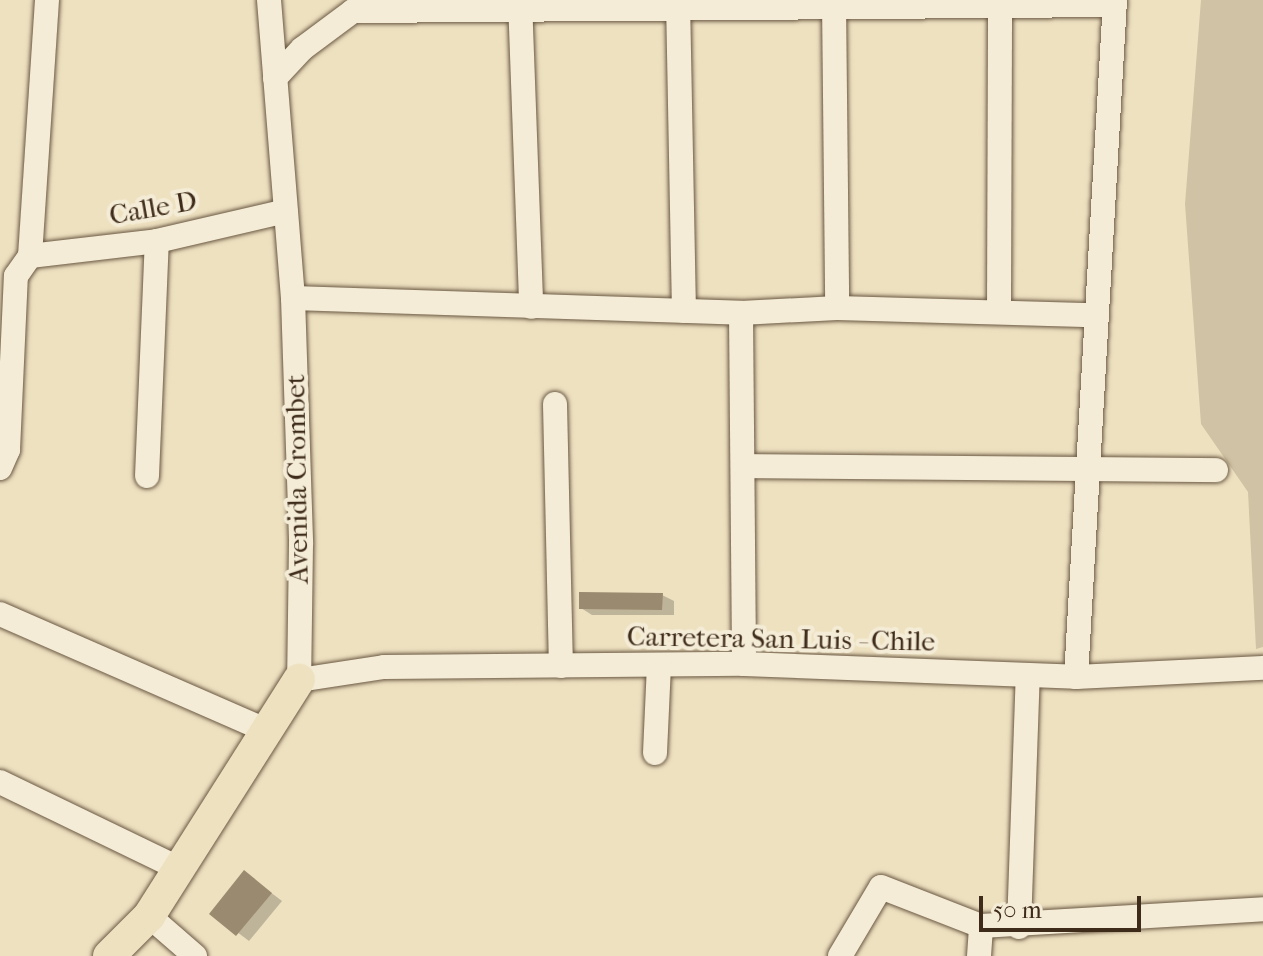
<!DOCTYPE html>
<style>
body{margin:0}
#map{position:relative;width:1263px;height:956px;overflow:hidden;background:#eee1c0;font-family:"IM FELL French Canon",serif}
div>[style]{position:absolute}
[style*='--x']{left:calc(var(--x)*1px);top:calc(var(--y)*1px);width:calc(var(--w)*1px);rotate:calc(var(--a)*1deg)}
.green>*{inset:0;background:#d0c2a4}
.shadow>*{inset:0;background:#0003}
.building>*{inset:0;background:#9a8a70}
.roads{filter:drop-shadow(0 0 2px #6a5843) drop-shadow(0 0 2px #6a5843)}
.minor>*{height:24px;margin:-12px;padding:0 12px;transform-origin:12px;border-radius:12px;background:#f4ecd6}
.major>*{height:32px;margin:-16px;padding:0 16px;transform-origin:16px;border-radius:16px;background:#eee1c0}
span{translate:-50% -50%;white-space:nowrap;text-align:center;line-height:1.15;-webkit-text-stroke:8px #f4ecd6;paint-order:stroke}
.street-label{font-size:28px;color:#3e2b19}
.scale{position:absolute;left:979px;top:896px;width:162px;height:36px;box-sizing:border-box;border:4px solid #3e2b19;border-top:0;padding-left:10px;font-size:24px;line-height:28px;white-space:nowrap;color:#3e2b19;-webkit-text-stroke:6px #f4ecd6;paint-order:stroke}
</style>
<div id="map">
<div class="green">
<i style="clip-path:polygon(1201px 0,1263px 0,1263px 647px,1256px 649px,1248px 492px,1201px 424px,1185px 204px)"></i>
</div>
<div class="shadow">
<i style="clip-path:polygon(662px 595px,674px 601px,674px 615px,592px 615px,581px 608px)"></i>
<i style="clip-path:polygon(245px 873px,282px 901px,249px 941px,212px 913px)"></i>
</div>
<div class="building">
<i style="clip-path:polygon(579px 592px,663px 593px,662px 610px,579px 609px)"></i>
<i style="clip-path:polygon(244px 870px,272px 893px,236px 936px,209px 914px)"></i>
</div>
<div class="roads">
<div class="minor">
<i style="--x:269;--y:0;--w:299;--a:85.4"></i>
<i style="--x:293;--y:298;--w:246;--a:88.1"></i>
<i style="--x:301;--y:544;--w:136;--a:90.8"></i>
<i style="--x:299;--y:680;--w:86;--a:-8.7"></i>
<i style="--x:384;--y:667;--w:360;--a:-0.5"></i>
<i style="--x:744;--y:664;--w:332;--a:2.2"></i>
<i style="--x:1076;--y:677;--w:187;--a:-2.8"></i>
<i style="--x:520;--y:0;--w:307;--a:87.9"></i>
<i style="--x:678;--y:0;--w:311;--a:88.9"></i>
<i style="--x:834;--y:0;--w:308;--a:89.4"></i>
<i style="--x:275;--y:78;--w:40;--a:-47"></i>
<i style="--x:302;--y:49;--w:64;--a:-36.7"></i>
<i style="--x:353;--y:11;--w:762;--a:-0.45"></i>
<i style="--x:30;--y:256;--w:128;--a:-6.7"></i>
<i style="--x:157;--y:241;--w:132;--a:-13.1"></i>
<i style="--x:293;--y:298;--w:448;--a:1.9"></i>
<i style="--x:741;--y:313;--w:96;--a:-3"></i>
<i style="--x:837;--y:308;--w:256;--a:1.6"></i>
<i style="--x:999;--y:310;--w:310;--a:-89.8"></i>
<i style="--x:741;--y:313;--w:351;--a:89.5"></i>
<i style="--x:555;--y:404;--w:262;--a:88.7"></i>
<i style="--x:745;--y:466;--w:471;--a:0.5"></i>
<i style="--x:0;--y:468;--w:20;--a:-66"></i>
<i style="--x:8;--y:450;--w:174;--a:-87.4"></i>
<i style="--x:16;--y:276;--w:24;--a:-55"></i>
<i style="--x:30;--y:256;--w:257;--a:-86.2"></i>
<i style="--x:147;--y:476;--w:235;--a:-87.6"></i>
<i style="--x:0;--y:614;--w:290;--a:23.6"></i>
<i style="--x:1076;--y:677;--w:678;--a:-86.7"></i>
<i style="--x:655;--y:753;--w:88;--a:-87.4"></i>
<i style="--x:0;--y:782;--w:198;--a:25.8"></i>
<i style="--x:149;--y:916;--w:61;--a:41"></i>
<i style="--x:1019;--y:927;--w:252;--a:-88"></i>
<i style="--x:840;--y:956;--w:80;--a:-59.3"></i>
<i style="--x:881;--y:887;--w:107;--a:21.3"></i>
<i style="--x:981;--y:926;--w:283;--a:-3.4"></i>
<i style="--x:979;--y:956;--w:30;--a:-86"></i>
</div>
<div class="major">
<i style="--x:109;--y:956;--w:57;--a:-45"></i>
<i style="--x:149;--y:916;--w:280;--a:-57.6"></i>
</div>
</div>
<div class="street-label">
<span style="left:153px;top:208px;rotate:-10deg">Calle D</span>
<span style="left:297px;top:479px;rotate:-91deg">Avenida Crombet</span>
<span style="left:781px;top:639px;rotate:1deg">Carretera San Luis - Chile</span>
</div>
<div class="scale">50 m</div>
</div>
